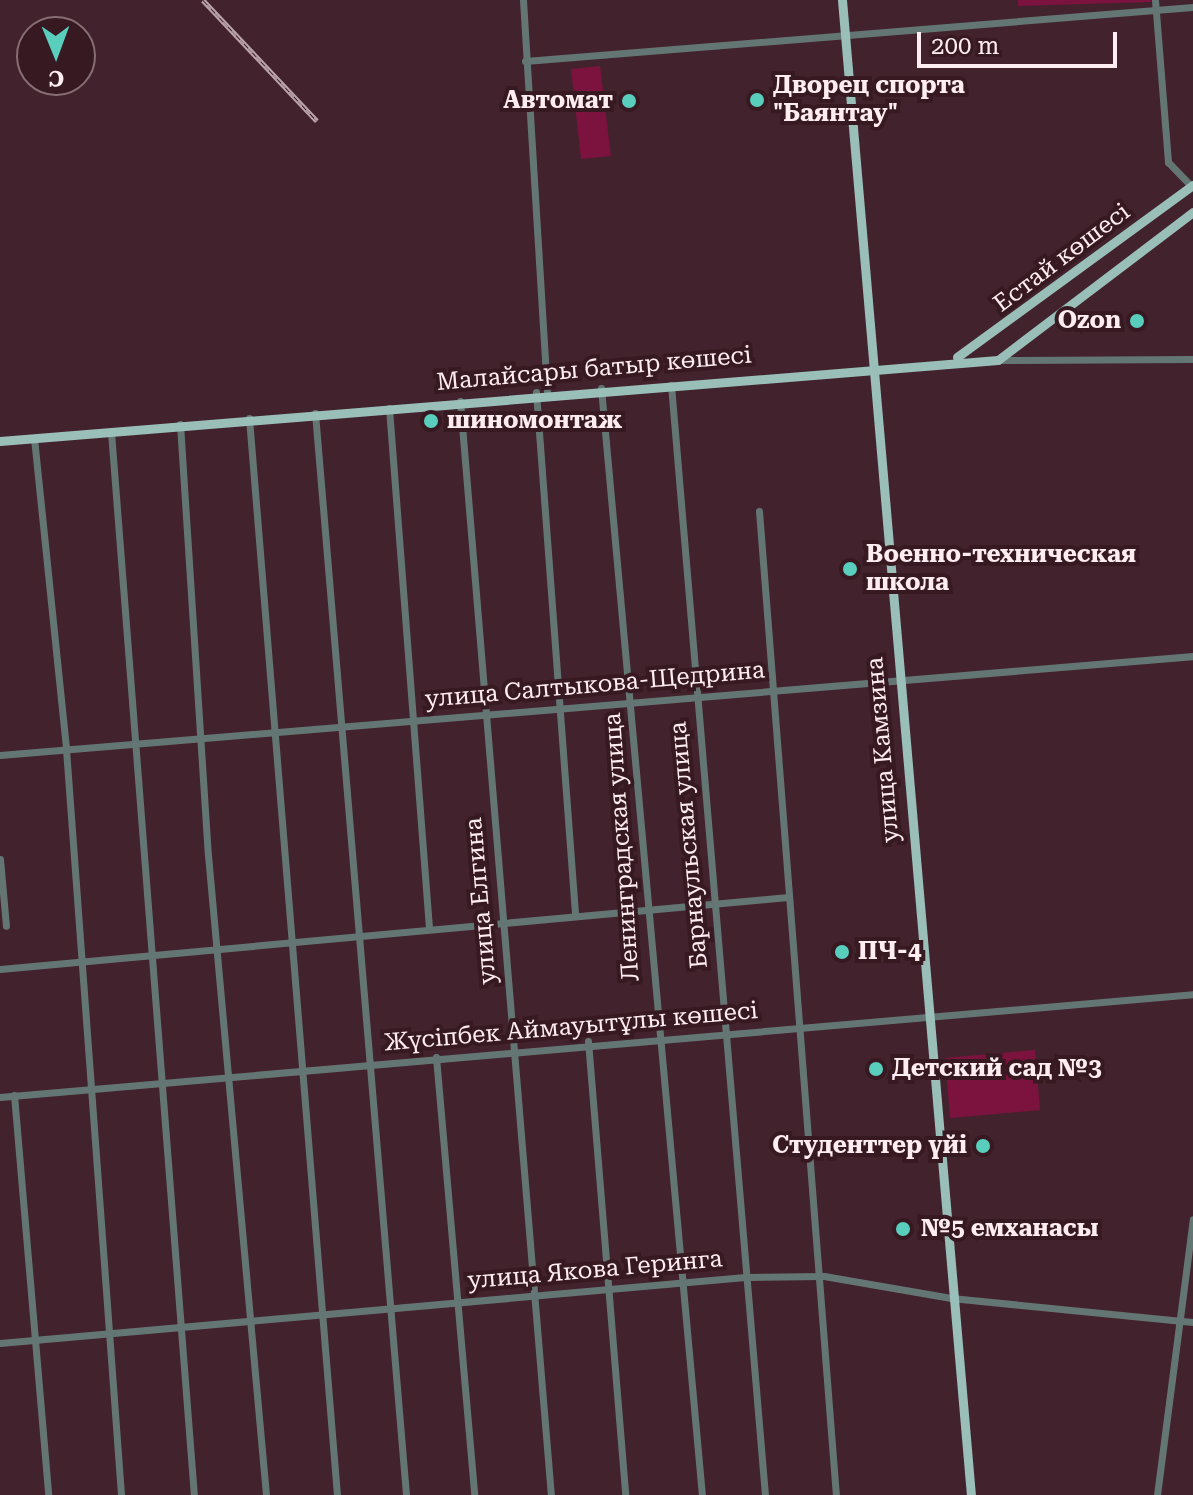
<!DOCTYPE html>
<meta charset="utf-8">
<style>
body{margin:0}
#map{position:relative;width:1193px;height:1495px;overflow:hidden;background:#42222c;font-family:"Roboto Serif",serif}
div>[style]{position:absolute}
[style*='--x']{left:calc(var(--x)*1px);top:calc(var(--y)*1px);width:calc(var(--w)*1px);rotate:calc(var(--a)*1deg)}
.green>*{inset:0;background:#7c133f}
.minor>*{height:7px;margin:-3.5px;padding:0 3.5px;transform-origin:3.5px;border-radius:3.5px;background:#647673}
.major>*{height:9px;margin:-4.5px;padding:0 4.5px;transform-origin:4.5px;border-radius:4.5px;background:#99bfb8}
.rail>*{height:5px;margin-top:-2.5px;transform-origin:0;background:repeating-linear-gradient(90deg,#371922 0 6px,#bba4ab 0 12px);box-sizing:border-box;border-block:2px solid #bba4ab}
.dots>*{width:22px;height:22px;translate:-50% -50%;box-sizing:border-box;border:4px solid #371922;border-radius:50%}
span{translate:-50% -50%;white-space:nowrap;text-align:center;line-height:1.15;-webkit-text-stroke:8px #371922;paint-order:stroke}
.poi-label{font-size:24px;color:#ffedf1;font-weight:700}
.left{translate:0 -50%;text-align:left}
.right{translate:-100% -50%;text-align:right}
.street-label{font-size:24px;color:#ffedf1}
.north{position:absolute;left:16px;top:16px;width:80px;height:80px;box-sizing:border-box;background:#371922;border:2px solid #876e75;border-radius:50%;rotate:179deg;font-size:22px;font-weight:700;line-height:32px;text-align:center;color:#ffedf1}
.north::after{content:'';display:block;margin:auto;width:28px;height:36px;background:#5acebd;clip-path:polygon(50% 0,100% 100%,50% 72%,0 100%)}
.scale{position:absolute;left:917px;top:32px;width:200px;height:36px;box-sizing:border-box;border:4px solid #ffedf1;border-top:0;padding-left:10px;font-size:24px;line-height:28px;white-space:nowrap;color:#ffedf1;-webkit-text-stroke:6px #371922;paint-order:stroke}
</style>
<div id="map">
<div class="green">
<i style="clip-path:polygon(1018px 0,1151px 0,1151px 2px,1018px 6px)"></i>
<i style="clip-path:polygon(600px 66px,611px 156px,581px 159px,571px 69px)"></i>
<i style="clip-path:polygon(1035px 1050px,1040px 1110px,950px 1118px,945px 1058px)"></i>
</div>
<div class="minor">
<i style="--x:523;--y:0;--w:393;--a:86.5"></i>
<i style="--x:1155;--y:0;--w:163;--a:85.4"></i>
<i style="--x:1168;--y:162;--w:33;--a:46"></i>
<i style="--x:525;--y:61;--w:670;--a:-4.62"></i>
<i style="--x:998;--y:360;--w:195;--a:-0.3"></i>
<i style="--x:671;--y:385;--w:1114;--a:85.16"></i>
<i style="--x:601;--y:388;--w:1112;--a:84.79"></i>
<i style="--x:536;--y:392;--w:522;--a:85.72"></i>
<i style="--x:460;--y:401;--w:1098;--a:85.25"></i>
<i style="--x:389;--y:408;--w:522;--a:85.6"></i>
<i style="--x:315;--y:413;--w:1086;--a:85.19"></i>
<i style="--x:249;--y:418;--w:1081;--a:85.33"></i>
<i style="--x:180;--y:424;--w:432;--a:86.3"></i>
<i style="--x:208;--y:855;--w:643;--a:84.82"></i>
<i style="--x:111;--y:432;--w:1066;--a:85.54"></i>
<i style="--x:34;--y:438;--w:313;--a:84.1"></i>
<i style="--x:66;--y:749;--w:748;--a:85.78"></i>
<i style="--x:759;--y:511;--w:987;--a:85.53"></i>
<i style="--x:0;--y:755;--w:1197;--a:-4.74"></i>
<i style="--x:0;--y:859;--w:67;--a:84.9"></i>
<i style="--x:0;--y:969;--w:791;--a:-5.22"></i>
<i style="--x:588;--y:1041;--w:456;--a:85.3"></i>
<i style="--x:436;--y:1057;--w:440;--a:85"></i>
<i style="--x:14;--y:1095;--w:401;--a:85.1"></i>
<i style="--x:0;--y:1097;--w:1197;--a:-4.93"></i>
<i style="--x:0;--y:1343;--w:748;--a:-5.06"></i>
<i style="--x:745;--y:1277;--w:79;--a:-0.7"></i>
<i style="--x:824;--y:1276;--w:129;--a:9.8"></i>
<i style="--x:951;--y:1298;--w:243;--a:5.7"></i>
<i style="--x:1157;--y:1495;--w:278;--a:-82.6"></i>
</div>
<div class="major">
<i style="--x:842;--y:0;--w:1501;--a:85.07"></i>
<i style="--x:957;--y:357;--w:292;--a:-36.1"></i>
<i style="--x:0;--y:441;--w:1001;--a:-4.64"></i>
<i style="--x:998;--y:360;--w:245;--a:-37.2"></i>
</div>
<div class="rail">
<i style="--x:203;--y:0;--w:166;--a:46.7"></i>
</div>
<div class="dots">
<i style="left:757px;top:100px;background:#5acebd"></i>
<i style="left:629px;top:101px;background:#5acebd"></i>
<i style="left:1137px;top:321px;background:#5acebd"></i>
<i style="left:431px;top:421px;background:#5acebd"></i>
<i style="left:850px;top:569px;background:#5acebd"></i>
<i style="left:842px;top:952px;background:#5acebd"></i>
<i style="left:876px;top:1069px;background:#5acebd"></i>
<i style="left:983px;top:1146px;background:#5acebd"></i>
<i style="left:903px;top:1229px;background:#5acebd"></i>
</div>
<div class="poi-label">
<span class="left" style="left:773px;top:100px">Дворец спорта<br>"Баянтау"</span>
<span class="right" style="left:613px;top:101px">Автомат</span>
<span class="right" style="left:1121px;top:321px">Ozon</span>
<span class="left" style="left:447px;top:421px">шиномонтаж</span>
<span class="left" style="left:866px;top:569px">Военно-техническая<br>школа</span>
<span class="left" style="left:858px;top:952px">ПЧ-4</span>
<span class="left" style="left:892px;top:1069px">Детский сад №3</span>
<span class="right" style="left:967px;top:1146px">Студенттер үйі</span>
<span class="left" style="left:921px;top:1229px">№5 емханасы</span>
</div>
<div class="street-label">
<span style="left:1062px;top:258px;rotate:-37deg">Естай көшесі</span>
<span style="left:594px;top:369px;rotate:-5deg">Малайсары батыр көшесі</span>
<span style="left:595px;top:685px;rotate:-5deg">улица Салтыкова-Щедрина</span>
<span style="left:883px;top:750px;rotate:-95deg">улица Камзина</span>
<span style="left:689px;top:845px;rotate:-95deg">Барнаульская улица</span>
<span style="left:622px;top:847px;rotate:-94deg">Ленинградская улица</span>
<span style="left:481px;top:901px;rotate:-95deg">улица Елгина</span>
<span style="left:571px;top:1027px;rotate:-5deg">Жүсіпбек Аймауытұлы көшесі</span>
<span style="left:595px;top:1270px;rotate:-5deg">улица Якова Геринга</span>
</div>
<div class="north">С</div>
<div class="scale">200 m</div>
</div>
